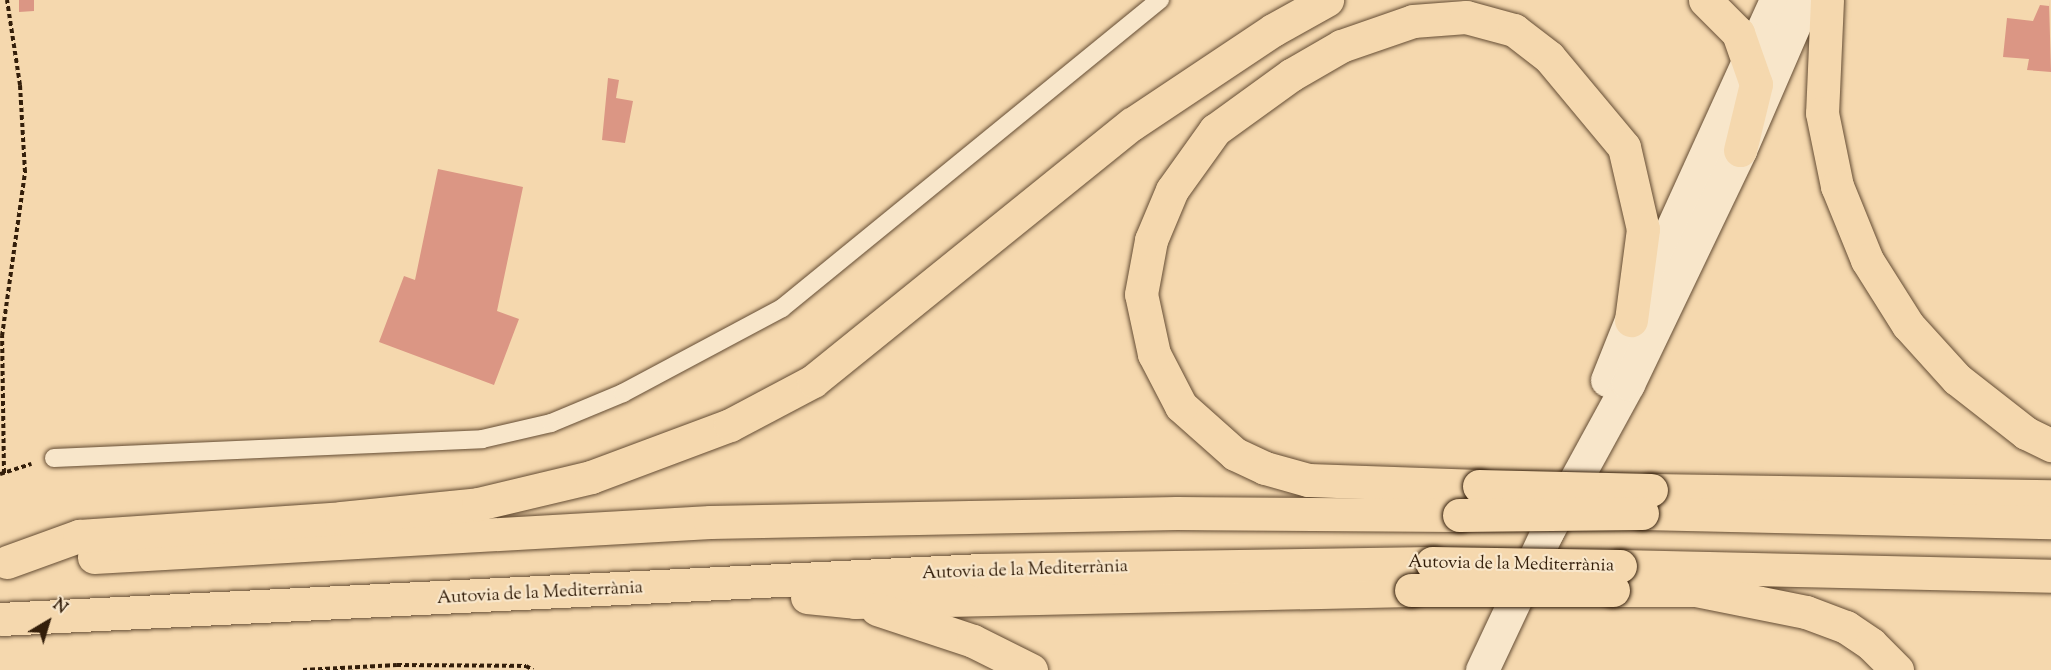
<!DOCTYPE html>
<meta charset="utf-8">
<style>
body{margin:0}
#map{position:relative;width:2051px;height:670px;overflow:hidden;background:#f5d8ae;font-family:"Sorts Mill Goudy",serif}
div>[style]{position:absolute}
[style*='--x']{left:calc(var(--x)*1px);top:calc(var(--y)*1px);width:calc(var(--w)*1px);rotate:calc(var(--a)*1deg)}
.building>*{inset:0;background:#db9684}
.path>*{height:4px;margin-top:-2px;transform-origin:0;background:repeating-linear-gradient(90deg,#331e0a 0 4.5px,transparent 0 7.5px)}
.roads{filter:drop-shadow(0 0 2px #644c33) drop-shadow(0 0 2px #644c33)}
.service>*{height:18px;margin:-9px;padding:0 9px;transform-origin:9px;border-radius:9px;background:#f8e6ca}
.tertiary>*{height:33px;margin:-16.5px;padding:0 16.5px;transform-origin:16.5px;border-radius:16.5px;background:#f8e6ca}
.motorway>*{height:33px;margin:-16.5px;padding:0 16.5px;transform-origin:16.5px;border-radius:16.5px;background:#f5d8ae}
.bridges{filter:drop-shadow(0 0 2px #331e0a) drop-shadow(0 0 2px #331e0a)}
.motorway-bridge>*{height:33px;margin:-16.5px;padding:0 16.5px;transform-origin:16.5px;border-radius:16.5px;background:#f5d8ae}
span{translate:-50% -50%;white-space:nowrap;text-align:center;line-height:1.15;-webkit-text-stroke:4.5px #f8e6ca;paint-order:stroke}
.street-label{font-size:18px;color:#331e0a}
.north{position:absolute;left:18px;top:592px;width:60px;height:60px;-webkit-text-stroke:4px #f8e6ca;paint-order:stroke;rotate:38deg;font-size:16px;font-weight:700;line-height:24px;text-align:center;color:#331e0a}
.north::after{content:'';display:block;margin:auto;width:21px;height:27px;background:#331e0a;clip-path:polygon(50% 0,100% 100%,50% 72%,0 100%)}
</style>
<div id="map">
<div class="building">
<i style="clip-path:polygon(19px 0,34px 0,34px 11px,19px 12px)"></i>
<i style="clip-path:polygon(2049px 0,2051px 72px,2027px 70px,2029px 59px,2003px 57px,2007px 18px,2033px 21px,2040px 5px,2049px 6px)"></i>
<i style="clip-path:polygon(608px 78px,619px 80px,616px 98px,633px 101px,625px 143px,602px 140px)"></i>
<i style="clip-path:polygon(438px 169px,523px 187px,497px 311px,519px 319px,494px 385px,379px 342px,404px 276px,415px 280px)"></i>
</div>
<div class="path">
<i style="--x:4;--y:473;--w:137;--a:-90.8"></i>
<i style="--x:2;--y:336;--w:166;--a:-82"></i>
<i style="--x:25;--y:172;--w:87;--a:-93.3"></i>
<i style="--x:20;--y:85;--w:86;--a:-98.7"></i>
<i style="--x:0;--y:474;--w:33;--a:-18"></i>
<i style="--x:303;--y:670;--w:94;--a:-3"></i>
<i style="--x:397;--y:665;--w:129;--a:0.4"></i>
<i style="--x:526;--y:666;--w:8;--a:30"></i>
</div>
<div class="roads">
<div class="service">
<i style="--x:54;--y:458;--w:428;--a:-2.5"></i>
<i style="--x:482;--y:439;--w:71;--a:-13.1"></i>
<i style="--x:551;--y:423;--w:78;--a:-22.6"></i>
<i style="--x:623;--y:393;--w:180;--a:-28.1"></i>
<i style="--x:782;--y:308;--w:488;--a:-39.2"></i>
</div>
<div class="tertiary">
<i style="--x:1607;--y:380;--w:81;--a:-68.2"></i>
<i style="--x:1637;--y:305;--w:335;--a:-65.5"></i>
<i style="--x:1482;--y:670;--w:153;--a:-64.8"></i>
<i style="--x:1547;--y:532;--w:169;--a:-61.3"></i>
<i style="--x:1628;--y:384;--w:259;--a:-64.4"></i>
<i style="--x:1740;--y:150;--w:163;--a:-66.6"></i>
</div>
<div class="motorway">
<i style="--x:1705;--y:0;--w:47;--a:45"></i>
<i style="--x:1738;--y:33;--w:54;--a:70.6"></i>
<i style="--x:1756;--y:84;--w:68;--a:103.6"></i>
<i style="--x:1827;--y:0;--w:113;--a:92.5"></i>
<i style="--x:1822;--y:113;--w:75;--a:78.4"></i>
<i style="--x:1837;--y:186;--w:80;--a:67.9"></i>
<i style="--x:1867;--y:260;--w:77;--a:57.8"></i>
<i style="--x:1908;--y:325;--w:73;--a:47.8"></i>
<i style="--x:1957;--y:379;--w:88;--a:38"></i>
<i style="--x:2026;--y:433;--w:28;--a:26"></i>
<i style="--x:1479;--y:486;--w:171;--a:-178"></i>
<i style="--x:1308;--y:480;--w:45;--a:-164.4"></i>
<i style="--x:1265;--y:468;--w:33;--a:-155"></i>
<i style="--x:1235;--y:454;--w:72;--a:-138.4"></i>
<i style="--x:1181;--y:406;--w:59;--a:-117.4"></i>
<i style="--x:1154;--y:354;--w:61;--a:-102.2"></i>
<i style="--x:1141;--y:294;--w:55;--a:-79.5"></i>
<i style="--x:1151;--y:240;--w:54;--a:-67.2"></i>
<i style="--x:1172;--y:190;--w:74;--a:-54.4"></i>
<i style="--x:1215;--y:130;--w:94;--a:-35.9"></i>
<i style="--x:1291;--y:75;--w:58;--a:-30.1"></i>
<i style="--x:1341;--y:46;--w:76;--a:-19.1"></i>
<i style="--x:1413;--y:21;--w:53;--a:-4.3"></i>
<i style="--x:1466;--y:17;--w:50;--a:15.2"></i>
<i style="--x:1514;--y:30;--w:44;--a:37.6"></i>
<i style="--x:1549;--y:57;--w:117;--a:50.2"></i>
<i style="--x:1624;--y:147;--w:84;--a:77"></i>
<i style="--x:1643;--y:229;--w:92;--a:97.5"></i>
<i style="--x:1651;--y:490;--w:400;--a:0.9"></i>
<i style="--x:1642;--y:513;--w:409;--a:1.3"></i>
<i style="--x:94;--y:557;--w:617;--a:-3.25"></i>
<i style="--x:710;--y:522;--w:467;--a:-1.1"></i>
<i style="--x:1177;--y:513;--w:282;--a:0.4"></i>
<i style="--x:7;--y:562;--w:77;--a:-19.9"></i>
<i style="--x:79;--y:536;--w:263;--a:-3.9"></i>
<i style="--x:341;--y:518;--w:138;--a:-5.8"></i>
<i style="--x:478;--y:504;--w:116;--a:-13.4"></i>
<i style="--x:591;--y:477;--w:148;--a:-20.5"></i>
<i style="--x:730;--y:425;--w:94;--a:-27.9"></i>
<i style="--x:813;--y:381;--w:410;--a:-38.9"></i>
<i style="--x:1132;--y:124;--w:169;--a:-33.7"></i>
<i style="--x:1273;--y:30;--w:62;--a:-29.1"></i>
<i style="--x:1620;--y:566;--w:431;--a:1.3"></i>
<i style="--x:1613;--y:590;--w:83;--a:0"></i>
<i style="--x:1696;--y:590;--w:112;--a:11.3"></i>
<i style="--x:1806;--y:612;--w:43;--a:20.6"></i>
<i style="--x:1846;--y:627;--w:30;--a:34"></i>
<i style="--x:1871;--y:644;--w:37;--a:45"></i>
<i style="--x:807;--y:597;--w:48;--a:5.9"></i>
<i style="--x:855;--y:602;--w:556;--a:-1.24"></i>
<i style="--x:877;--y:609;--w:101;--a:18.4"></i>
<i style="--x:973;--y:641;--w:65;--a:26.6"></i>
<i style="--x:0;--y:619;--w:981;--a:-2.86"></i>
<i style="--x:980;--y:570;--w:452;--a:-0.9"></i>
</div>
</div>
<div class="bridges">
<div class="motorway-bridge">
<i style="--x:1479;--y:486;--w:172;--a:1.3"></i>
<i style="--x:1459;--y:515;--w:183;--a:-0.6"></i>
<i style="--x:1432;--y:563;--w:188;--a:0.9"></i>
<i style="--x:1411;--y:590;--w:202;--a:0"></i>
</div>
</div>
<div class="street-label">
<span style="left:1511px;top:565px;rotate:1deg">Autovia de la Mediterrània</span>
<span style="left:1025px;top:571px;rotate:-2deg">Autovia de la Mediterrània</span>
<span style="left:540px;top:594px;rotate:-3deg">Autovia de la Mediterrània</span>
</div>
<div class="north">N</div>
</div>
